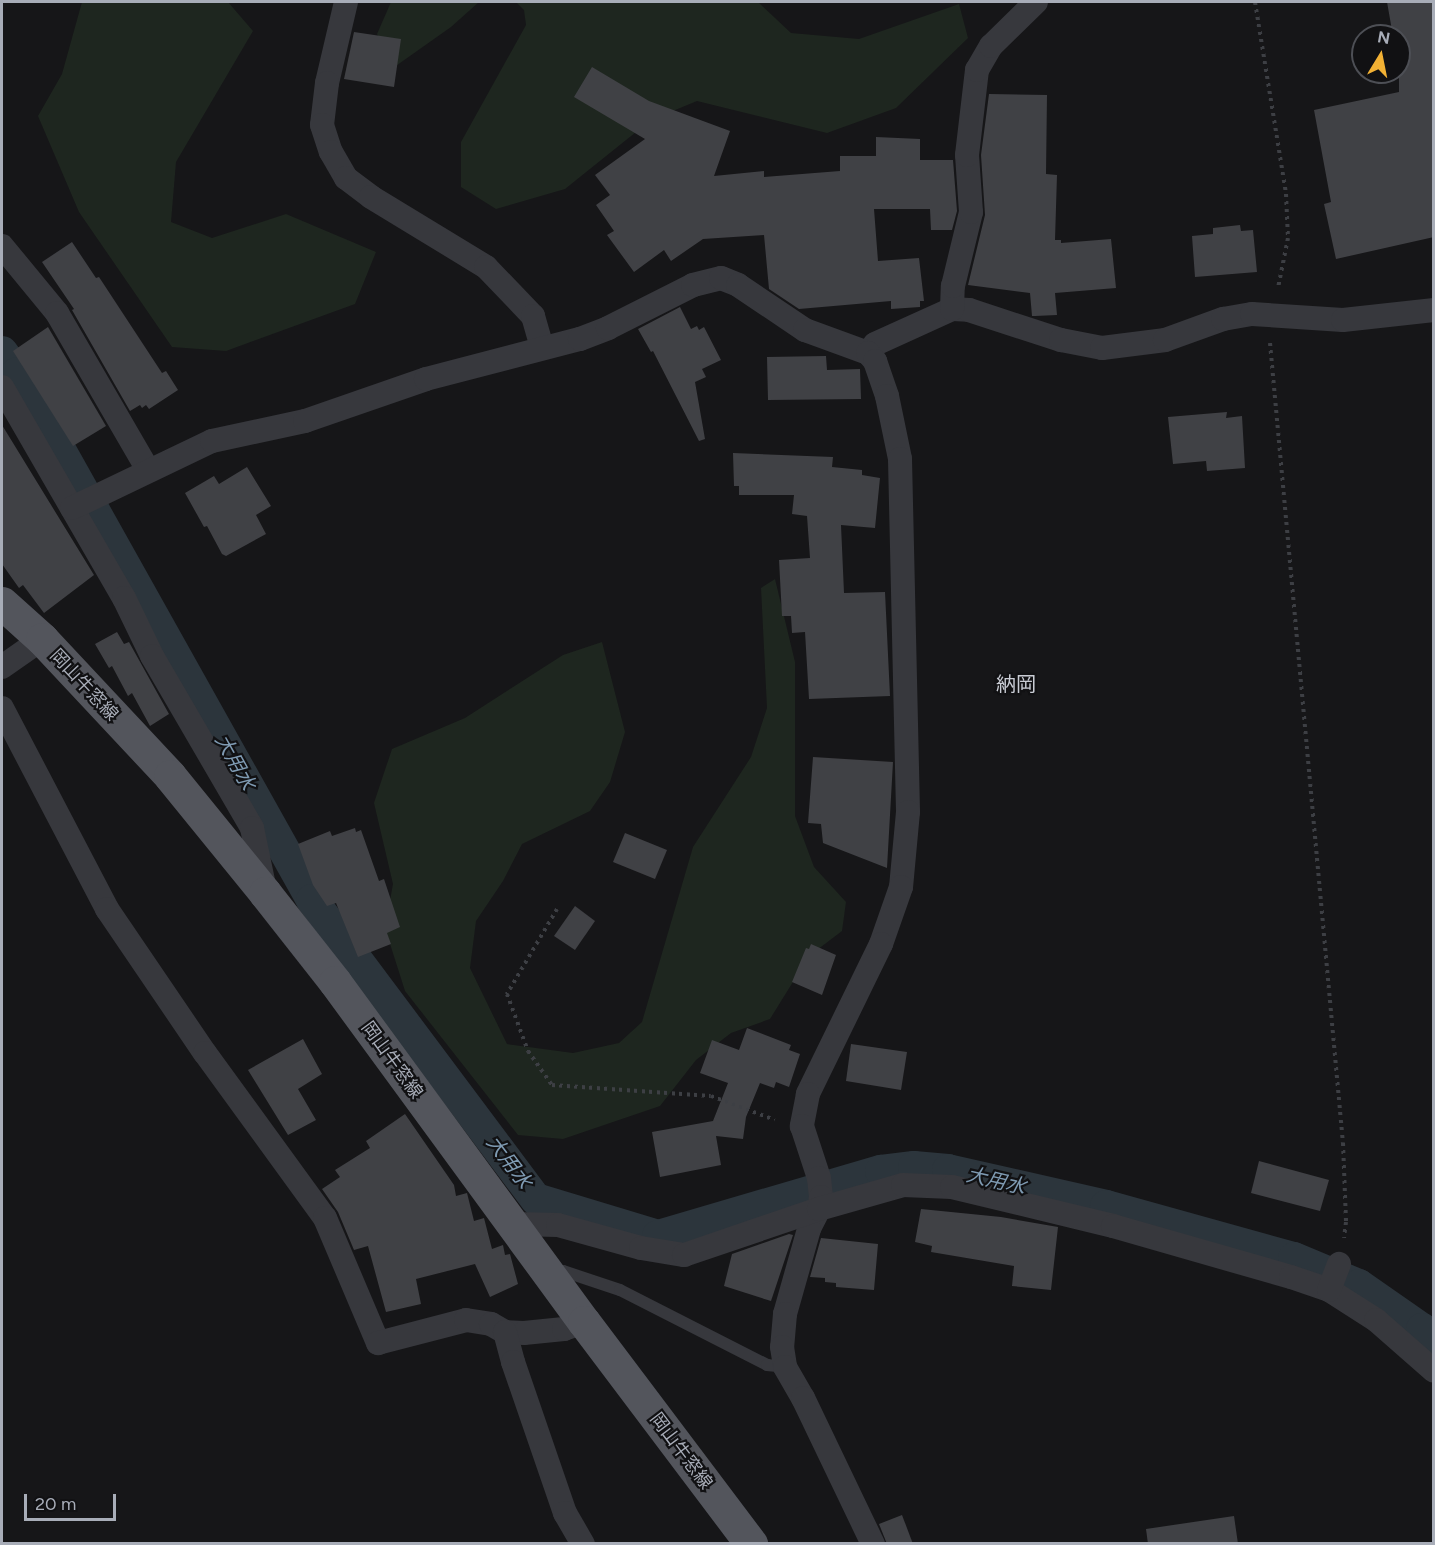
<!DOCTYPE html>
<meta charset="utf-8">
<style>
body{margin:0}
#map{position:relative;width:1435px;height:1545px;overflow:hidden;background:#161618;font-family:Figtree,"Noto Sans JP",sans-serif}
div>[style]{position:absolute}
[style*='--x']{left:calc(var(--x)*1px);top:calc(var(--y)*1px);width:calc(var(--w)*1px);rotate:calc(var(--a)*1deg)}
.green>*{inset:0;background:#1e261f}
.canal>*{height:32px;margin:-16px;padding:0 16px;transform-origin:16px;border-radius:16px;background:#2c353c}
.building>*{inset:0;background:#404145}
.path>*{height:4px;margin-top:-2px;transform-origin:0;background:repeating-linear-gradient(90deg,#3d3f44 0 3px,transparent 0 7.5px)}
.lane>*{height:12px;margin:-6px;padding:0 6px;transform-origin:6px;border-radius:6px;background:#37383d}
.street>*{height:24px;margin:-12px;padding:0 12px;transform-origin:12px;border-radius:12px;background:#37383d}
.primary>*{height:33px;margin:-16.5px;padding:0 16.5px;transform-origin:16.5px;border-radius:16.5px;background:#53555c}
span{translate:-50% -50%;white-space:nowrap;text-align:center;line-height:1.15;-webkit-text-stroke:4.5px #111113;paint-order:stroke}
.street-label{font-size:18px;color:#a8adb8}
.neighbourhood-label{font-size:20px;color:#c9ccd4}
.water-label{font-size:20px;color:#7f9bb3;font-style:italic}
.frame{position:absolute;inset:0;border:3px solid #a8adb8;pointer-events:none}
.north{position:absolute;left:1351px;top:24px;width:60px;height:60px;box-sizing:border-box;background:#111113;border:2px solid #4d4f55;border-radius:50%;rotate:10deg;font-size:16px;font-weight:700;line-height:24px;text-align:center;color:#a8adb8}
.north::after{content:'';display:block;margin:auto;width:21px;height:27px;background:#f2b134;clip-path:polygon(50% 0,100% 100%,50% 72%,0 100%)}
.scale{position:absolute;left:24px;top:1494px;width:92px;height:27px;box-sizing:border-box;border:3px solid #a8adb8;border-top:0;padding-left:8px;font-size:18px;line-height:21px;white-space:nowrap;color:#a8adb8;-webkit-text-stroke:4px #111113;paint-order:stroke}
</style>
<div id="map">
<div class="green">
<i style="clip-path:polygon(82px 2px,228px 2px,253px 31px,176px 162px,171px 222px,212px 238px,286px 214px,376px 252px,355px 304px,226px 351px,172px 347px,79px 212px,38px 116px,62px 74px)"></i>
<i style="clip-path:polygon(391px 2px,479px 2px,451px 27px,393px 68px,377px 34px)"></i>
<i style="clip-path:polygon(516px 2px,758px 2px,791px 33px,859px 39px,959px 4px,968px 38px,896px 108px,827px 133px,697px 101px,651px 120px,565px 189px,496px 209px,461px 187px,461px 142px,526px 25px,524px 10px)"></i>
<i style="clip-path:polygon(775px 579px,795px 662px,795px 816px,814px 867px,846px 902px,842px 931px,809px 956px,770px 1019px,731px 1033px,696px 1060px,660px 1106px,563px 1139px,518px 1135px,405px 991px,385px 928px,393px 884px,374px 803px,392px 749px,465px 718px,563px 655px,602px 642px,625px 732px,610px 782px,590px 811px,522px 844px,503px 881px,476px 921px,470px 968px,507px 1044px,573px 1053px,619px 1043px,642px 1022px,693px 847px,751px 757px,767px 708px,761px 588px)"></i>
</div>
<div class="canal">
<i style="--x:2;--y:352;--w:26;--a:54"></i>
<i style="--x:17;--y:373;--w:604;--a:60.76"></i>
<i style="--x:312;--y:900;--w:374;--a:53.2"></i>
<i style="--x:536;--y:1199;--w:127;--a:16.9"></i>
<i style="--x:658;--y:1236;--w:232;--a:-16.3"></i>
<i style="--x:881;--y:1171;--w:33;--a:-7"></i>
<i style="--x:914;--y:1167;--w:34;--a:5"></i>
<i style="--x:948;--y:1170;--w:162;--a:12.8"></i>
<i style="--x:1106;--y:1206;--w:195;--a:15.5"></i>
<i style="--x:1294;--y:1258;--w:70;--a:22.6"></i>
<i style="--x:1359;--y:1285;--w:77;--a:34.9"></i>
<i style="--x:1422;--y:1329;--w:18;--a:49"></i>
</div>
<div class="building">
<i style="clip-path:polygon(1387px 2px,1434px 2px,1434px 237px,1336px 259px,1324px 204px,1331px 202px,1314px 110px,1399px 92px,1399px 36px,1393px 36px)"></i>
<i style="clip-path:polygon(354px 32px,401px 39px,394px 87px,344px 79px)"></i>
<i style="clip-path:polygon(592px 67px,649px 101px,730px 131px,714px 176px,764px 171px,764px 177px,840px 171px,840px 156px,876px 156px,876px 137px,920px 139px,920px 160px,953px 160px,957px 211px,952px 230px,931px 230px,930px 209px,874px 209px,878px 261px,919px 258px,924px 301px,920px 301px,920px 307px,891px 309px,891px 301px,799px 309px,769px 289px,764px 235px,703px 239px,671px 261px,664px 250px,634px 272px,607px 235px,614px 231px,596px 205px,610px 195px,595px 175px,645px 139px,574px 97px)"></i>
<i style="clip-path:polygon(989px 94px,1047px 95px,1046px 174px,1057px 175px,1055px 240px,1061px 240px,1061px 243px,1111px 239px,1116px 288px,1055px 293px,1057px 315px,1035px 316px,1032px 316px,1030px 293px,968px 285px,985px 215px,981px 155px)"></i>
<i style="clip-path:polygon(1240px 225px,1241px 231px,1253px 230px,1257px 272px,1195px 277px,1192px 236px,1213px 234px,1213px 228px)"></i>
<i style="clip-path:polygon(72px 242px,96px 278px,99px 277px,162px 373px,166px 371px,178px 390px,149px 409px,146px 405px,142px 408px,140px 405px,130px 411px,72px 310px,74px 309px,42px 262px)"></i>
<i style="clip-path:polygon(680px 307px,691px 329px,697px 326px,699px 330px,704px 327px,721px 360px,702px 369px,706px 377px,695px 382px,705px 439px,699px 441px,653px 351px,651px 352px,638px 329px)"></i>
<i style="clip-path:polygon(48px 327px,106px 426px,73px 446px,13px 351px)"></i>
<i style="clip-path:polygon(826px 356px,827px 370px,860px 369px,861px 399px,768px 400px,767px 357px)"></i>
<i style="clip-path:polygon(1227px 412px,1226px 418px,1242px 416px,1245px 468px,1207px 471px,1206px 461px,1173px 464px,1168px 417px)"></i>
<i style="clip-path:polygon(2px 425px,94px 575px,44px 613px,23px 585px,19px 588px,2px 564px)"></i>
<i style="clip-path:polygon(733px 453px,833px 457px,832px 467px,862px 470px,862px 475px,880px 478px,875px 528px,841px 525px,844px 593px,885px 592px,890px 696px,809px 699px,805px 632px,792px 633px,791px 616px,782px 616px,779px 560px,810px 558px,807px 516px,792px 514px,794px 495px,739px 495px,739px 486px,734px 486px)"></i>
<i style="clip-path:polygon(247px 467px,271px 506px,256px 515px,266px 534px,226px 556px,222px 554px,207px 526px,204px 527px,185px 493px,214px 476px,219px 484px)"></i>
<i style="clip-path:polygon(117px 632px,124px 644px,129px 642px,169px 714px,150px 726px,132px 693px,128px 696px,112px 666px,109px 668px,95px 644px)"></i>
<i style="clip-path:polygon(813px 757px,893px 762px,887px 868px,823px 843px,821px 824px,808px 823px)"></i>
<i style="clip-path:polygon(355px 828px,356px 832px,361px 830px,379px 881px,384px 879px,400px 927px,387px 933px,391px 944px,358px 957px,336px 903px,327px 906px,313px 885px,298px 844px,330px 831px,332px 836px)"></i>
<i style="clip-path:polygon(625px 833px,667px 850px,655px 879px,613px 862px)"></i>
<i style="clip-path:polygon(575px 906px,595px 921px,575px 950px,554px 936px)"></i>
<i style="clip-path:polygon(811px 944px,836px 955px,822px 995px,792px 982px,806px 948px,809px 949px)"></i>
<i style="clip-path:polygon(747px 1028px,791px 1045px,789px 1050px,800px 1054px,789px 1087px,776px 1082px,774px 1088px,760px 1083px,746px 1117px,743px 1139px,716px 1136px,721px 1165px,660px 1177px,652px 1132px,713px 1121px,728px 1083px,700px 1073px,712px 1040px,739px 1050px)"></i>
<i style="clip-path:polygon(303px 1039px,322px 1074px,298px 1089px,316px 1120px,288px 1135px,248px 1070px)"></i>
<i style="clip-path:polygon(851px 1044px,907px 1052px,901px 1090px,846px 1081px)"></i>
<i style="clip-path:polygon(405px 1114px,454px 1185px,456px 1196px,467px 1193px,474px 1221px,484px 1218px,492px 1249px,503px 1245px,505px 1255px,510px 1254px,518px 1284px,490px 1297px,475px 1264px,416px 1279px,421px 1304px,386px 1312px,368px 1246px,354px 1250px,338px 1212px,322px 1189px,340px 1177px,335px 1170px,370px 1148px,366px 1141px)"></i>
<i style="clip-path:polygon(1259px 1161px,1329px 1180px,1320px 1211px,1251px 1193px)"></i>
<i style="clip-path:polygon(921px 1209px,1001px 1217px,1058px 1227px,1051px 1290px,1012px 1286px,1014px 1266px,931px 1252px,932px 1246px,915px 1242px)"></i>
<i style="clip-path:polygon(789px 1234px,793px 1235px,771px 1301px,724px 1286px,732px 1254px)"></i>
<i style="clip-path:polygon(821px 1238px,878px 1244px,874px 1290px,836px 1287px,836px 1283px,825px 1282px,825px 1278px,810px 1277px)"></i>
<i style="clip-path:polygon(902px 1515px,913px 1544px,887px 1544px,879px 1524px)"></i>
<i style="clip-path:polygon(1234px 1516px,1238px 1544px,1148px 1544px,1146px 1529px)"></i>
</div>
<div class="path">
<i style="--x:1255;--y:2;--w:194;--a:80.8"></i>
<i style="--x:1286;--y:194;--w:44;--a:87.4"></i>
<i style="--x:1288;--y:238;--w:51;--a:101.3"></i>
<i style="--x:1270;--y:343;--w:803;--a:84.79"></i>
<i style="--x:1343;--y:1143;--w:79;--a:87.8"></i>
<i style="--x:1346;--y:1222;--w:16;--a:97"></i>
<i style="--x:557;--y:909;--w:99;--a:120.5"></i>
<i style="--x:507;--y:994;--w:61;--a:69.8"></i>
<i style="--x:528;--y:1051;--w:42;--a:54.8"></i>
<i style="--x:552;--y:1085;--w:159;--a:4"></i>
<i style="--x:711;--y:1096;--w:68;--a:20.6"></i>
</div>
<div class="lane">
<i style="--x:552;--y:1272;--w:11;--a:-5"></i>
<i style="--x:563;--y:1271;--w:60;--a:18.4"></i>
<i style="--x:620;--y:1290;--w:165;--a:27"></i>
<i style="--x:767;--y:1365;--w:18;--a:6"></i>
</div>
<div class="street">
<i style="--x:346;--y:2;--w:83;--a:103.2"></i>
<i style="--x:327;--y:83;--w:42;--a:96.8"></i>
<i style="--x:322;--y:125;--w:28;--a:72"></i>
<i style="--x:331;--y:152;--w:30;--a:60"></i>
<i style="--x:346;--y:178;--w:31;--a:37"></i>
<i style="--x:371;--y:197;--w:135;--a:31.3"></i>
<i style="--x:486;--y:267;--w:68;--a:46.2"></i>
<i style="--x:533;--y:316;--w:32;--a:74"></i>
<i style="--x:2;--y:246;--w:87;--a:50.6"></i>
<i style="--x:57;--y:313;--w:181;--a:59.9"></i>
<i style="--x:952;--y:309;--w:17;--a:3"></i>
<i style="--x:969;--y:310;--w:97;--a:18.1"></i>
<i style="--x:1061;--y:340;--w:42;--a:11"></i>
<i style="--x:1102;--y:348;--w:64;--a:-7.2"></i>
<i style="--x:1165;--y:340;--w:62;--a:-19.9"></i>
<i style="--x:1223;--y:319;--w:29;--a:-10"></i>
<i style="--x:1252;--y:314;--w:91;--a:3.8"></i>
<i style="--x:1343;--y:320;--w:92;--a:-6.3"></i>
<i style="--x:868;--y:353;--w:11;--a:-52"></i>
<i style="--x:875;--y:344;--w:85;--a:-24.4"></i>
<i style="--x:952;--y:309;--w:23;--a:-88"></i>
<i style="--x:953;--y:286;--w:76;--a:-76.3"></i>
<i style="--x:971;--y:212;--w:57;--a:-94"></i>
<i style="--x:967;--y:155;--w:86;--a:-83.3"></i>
<i style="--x:977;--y:70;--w:28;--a:-60"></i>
<i style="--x:991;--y:46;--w:63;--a:-44.4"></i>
<i style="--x:2;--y:387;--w:244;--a:60"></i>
<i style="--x:124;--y:598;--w:64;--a:64.2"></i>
<i style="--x:152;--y:656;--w:199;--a:59.8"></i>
<i style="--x:252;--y:828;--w:63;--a:78.2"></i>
<i style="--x:72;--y:508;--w:155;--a:-25.6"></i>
<i style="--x:212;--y:441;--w:95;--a:-12.1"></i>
<i style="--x:305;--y:421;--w:128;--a:-19.1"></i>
<i style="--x:426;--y:379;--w:159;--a:-14.6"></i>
<i style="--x:580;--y:339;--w:30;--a:-21"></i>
<i style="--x:608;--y:328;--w:95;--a:-26.8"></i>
<i style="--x:693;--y:285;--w:29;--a:-14"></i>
<i style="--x:721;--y:278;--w:18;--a:22"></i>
<i style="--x:738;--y:285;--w:81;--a:33.9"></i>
<i style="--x:805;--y:330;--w:67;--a:20.1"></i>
<i style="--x:868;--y:353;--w:11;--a:49"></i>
<i style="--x:875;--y:361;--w:37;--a:71"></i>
<i style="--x:887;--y:396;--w:64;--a:78.3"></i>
<i style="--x:900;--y:459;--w:353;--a:88.7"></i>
<i style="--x:908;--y:812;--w:75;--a:95.3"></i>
<i style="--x:901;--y:887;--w:60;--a:109.3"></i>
<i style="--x:881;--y:944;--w:167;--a:116"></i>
<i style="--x:808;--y:1094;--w:33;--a:101"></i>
<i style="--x:802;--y:1126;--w:55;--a:71.9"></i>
<i style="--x:819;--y:1178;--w:19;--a:84"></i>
<i style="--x:821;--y:1197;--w:12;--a:99"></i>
<i style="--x:819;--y:1209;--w:22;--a:117"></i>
<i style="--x:809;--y:1229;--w:88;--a:105.8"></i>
<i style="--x:785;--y:1314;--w:33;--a:95"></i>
<i style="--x:782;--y:1347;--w:20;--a:81"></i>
<i style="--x:785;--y:1367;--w:36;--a:60"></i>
<i style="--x:803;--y:1398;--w:162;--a:64.4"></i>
<i style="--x:2;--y:667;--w:49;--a:-35"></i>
<i style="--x:2;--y:708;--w:227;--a:62.4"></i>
<i style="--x:107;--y:909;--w:174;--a:55.8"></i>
<i style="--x:205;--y:1053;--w:204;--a:54"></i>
<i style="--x:325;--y:1218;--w:136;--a:67"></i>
<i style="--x:378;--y:1343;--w:91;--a:-14.6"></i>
<i style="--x:466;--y:1320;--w:25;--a:9"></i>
<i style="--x:491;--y:1324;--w:16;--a:30"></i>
<i style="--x:505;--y:1332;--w:19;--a:3"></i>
<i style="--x:524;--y:1333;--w:40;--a:-5.7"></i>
<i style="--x:564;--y:1329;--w:21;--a:-19"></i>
<i style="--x:514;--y:1224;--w:44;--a:1.3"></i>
<i style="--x:558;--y:1225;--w:86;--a:15.5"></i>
<i style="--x:641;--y:1248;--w:44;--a:9.2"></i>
<i style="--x:684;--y:1255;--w:143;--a:-18.8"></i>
<i style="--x:819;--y:1209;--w:87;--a:-15.9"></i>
<i style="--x:903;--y:1185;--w:49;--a:2.3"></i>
<i style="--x:952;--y:1187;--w:166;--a:13.6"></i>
<i style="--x:1113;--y:1226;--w:185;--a:16"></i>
<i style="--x:1291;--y:1277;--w:40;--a:18.9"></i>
<i style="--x:1329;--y:1290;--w:56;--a:32.6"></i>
<i style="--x:1376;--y:1320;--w:77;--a:41.3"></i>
<i style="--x:1329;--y:1290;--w:28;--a:-69"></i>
<i style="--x:505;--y:1332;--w:31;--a:75"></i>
<i style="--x:513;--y:1362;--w:160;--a:71"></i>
<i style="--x:565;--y:1513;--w:36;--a:60"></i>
</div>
<div class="primary">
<i style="--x:2;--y:603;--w:54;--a:42"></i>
<i style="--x:42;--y:639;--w:187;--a:46.9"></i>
<i style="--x:170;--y:776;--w:151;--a:50.9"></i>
<i style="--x:265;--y:893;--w:113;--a:51.8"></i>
<i style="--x:335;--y:982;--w:421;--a:53.8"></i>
<i style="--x:584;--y:1322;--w:278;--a:53"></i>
</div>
<div class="street-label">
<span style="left:84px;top:685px;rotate:47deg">岡山牛窓線</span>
<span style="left:392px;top:1060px;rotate:54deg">岡山牛窓線</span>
<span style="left:681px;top:1451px;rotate:53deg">岡山牛窓線</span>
</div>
<div class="neighbourhood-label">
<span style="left:1016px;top:684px">納岡</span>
</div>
<div class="water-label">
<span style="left:235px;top:762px;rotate:61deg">大用水</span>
<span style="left:509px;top:1162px;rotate:53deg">大用水</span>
<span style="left:996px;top:1181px;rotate:13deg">大用水</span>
</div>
<div class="frame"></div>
<div class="north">N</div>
<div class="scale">20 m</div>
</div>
